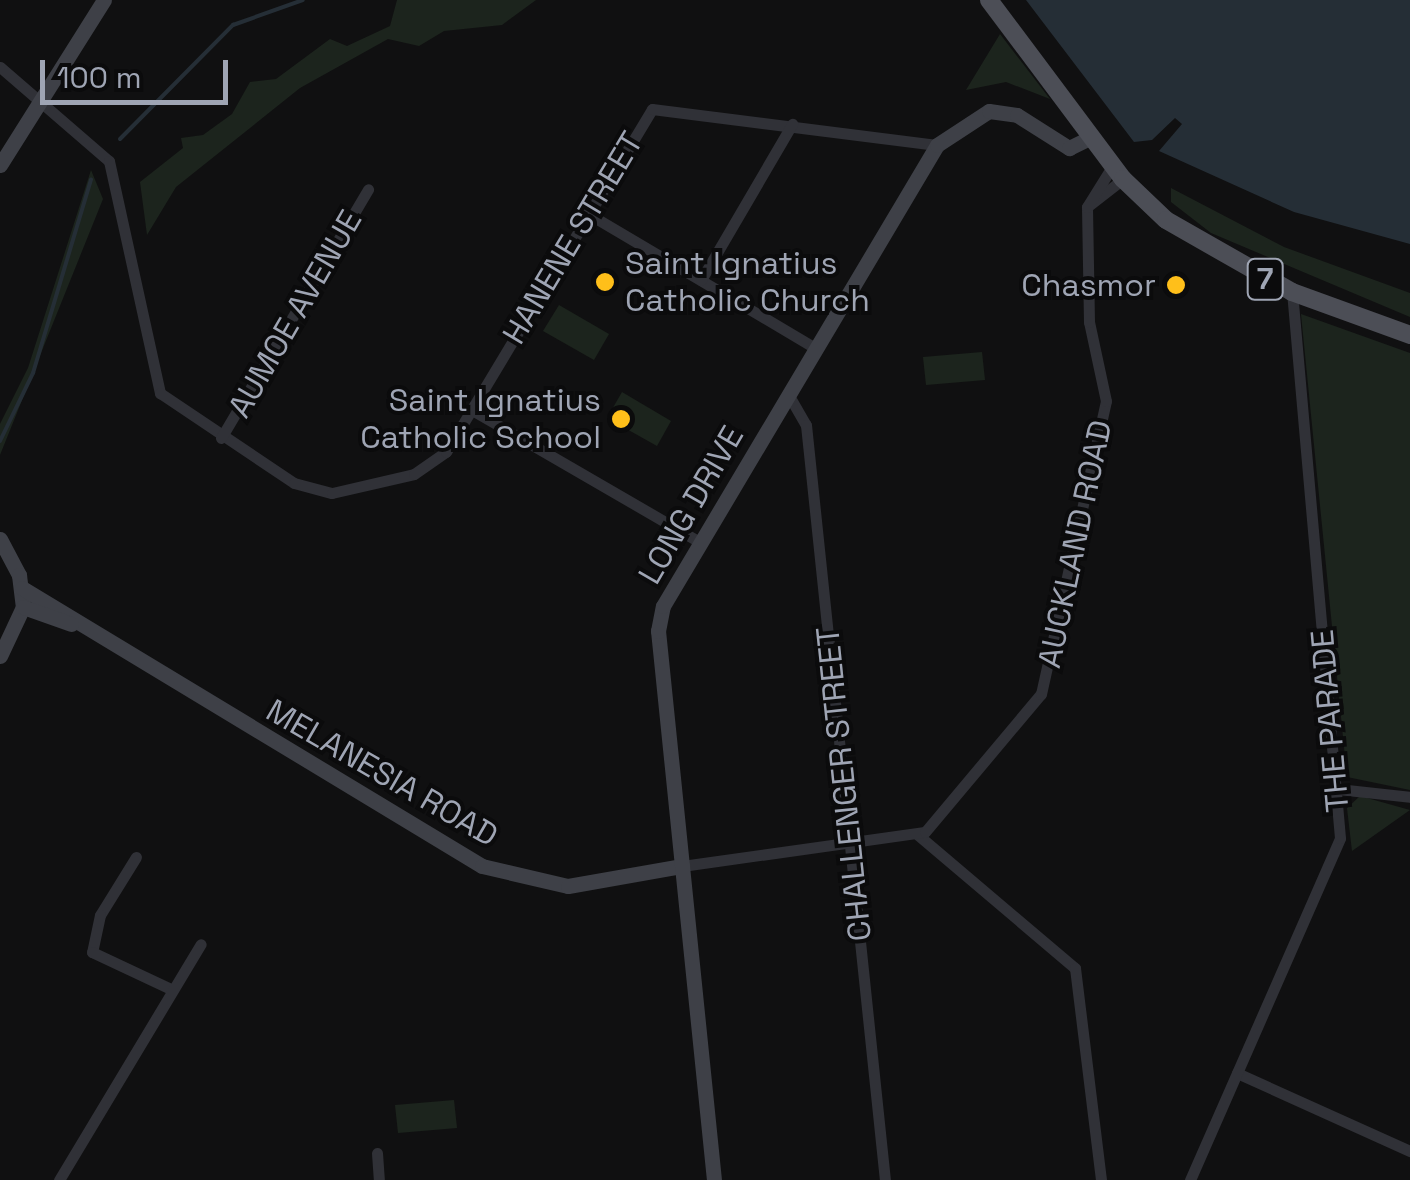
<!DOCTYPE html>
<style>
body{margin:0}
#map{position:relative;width:1410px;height:1180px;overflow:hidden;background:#101011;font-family:"Space Grotesk",sans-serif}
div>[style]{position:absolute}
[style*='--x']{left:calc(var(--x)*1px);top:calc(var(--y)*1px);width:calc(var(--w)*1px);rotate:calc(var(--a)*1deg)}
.green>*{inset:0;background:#1c241d}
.water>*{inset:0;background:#252e36}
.stream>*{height:4px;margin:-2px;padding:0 2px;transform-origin:2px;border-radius:2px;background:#252e36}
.street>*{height:11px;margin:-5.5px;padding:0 5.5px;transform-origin:5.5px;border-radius:5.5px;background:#303137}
.secondary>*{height:15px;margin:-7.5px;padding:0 7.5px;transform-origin:7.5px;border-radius:7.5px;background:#3e4047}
.primary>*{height:18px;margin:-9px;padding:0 9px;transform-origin:9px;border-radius:9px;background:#4c4e56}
.dots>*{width:28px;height:28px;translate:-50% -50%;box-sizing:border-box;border:5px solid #0b0b0c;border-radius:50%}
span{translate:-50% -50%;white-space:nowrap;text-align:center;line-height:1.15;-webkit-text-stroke:8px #0b0b0c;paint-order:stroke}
.shield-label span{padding:2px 8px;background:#0b0b0c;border:2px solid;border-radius:8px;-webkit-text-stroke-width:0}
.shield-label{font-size:30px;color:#9fa5b4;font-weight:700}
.street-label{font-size:32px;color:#9fa5b4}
.poi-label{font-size:32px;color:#9fa5b4}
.left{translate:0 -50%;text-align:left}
.right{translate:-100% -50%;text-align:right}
.scale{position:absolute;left:40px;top:60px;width:188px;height:45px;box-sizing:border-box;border:5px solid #9fa5b4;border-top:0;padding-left:12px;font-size:30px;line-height:35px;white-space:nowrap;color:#9fa5b4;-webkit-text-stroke:8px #0b0b0c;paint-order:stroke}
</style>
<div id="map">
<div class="green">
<i style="clip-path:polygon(397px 0,536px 0,502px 25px,444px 31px,419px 46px,388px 39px,300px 88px,176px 187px,147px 235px,140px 182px,183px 148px,181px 138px,203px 135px,232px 114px,250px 82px,276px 79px,330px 39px,347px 46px,390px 26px)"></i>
<i style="clip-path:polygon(1000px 34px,1050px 99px,1006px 82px,966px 90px)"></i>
<i style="clip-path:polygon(91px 170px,103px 199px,0 455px,0 424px,28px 368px)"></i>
<i style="clip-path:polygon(1171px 188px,1284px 247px,1410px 293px,1410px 317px,1211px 233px,1171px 202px)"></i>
<i style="clip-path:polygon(559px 305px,609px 334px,594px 360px,543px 331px)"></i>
<i style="clip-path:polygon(1301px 314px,1410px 353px,1410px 790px,1347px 777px)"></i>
<i style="clip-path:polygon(982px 352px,985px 380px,926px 385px,923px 357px)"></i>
<i style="clip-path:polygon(622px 392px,671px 421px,657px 446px,607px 418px)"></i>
<i style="clip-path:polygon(1360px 796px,1410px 810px,1352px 851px,1347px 808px)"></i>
<i style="clip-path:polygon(454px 1100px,457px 1128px,398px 1133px,395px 1105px)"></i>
</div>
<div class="water">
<i style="clip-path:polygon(1026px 0,1410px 0,1410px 244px,1294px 212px,1159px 151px,1182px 124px,1175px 118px,1152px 140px,1134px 142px)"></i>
</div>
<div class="stream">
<i style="--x:120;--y:139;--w:161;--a:-45.3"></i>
<i style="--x:233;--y:25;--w:74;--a:-19.7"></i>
<i style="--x:0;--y:441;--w:76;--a:-64.1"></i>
<i style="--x:33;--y:373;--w:202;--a:-73.3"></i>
</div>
<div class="street">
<i style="--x:0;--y:67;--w:144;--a:40.8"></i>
<i style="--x:109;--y:161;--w:238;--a:77.6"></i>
<i style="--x:160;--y:393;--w:161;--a:33.9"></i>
<i style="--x:294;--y:483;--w:39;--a:15"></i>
<i style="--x:332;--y:493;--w:84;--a:-13"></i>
<i style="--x:414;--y:474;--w:39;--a:-35"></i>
<i style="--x:446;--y:452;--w:400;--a:-59"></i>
<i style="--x:652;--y:109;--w:287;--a:7.2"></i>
<i style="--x:1087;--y:207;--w:46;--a:-37.9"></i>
<i style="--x:587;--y:213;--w:265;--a:30.6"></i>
<i style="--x:701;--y:280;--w:181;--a:-59.7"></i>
<i style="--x:788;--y:394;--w:36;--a:60"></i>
<i style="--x:806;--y:425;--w:759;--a:84.03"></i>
<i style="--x:472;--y:410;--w:263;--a:30.1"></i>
<i style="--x:221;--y:438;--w:289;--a:-59.4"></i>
<i style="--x:1338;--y:789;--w:72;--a:6.3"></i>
<i style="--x:918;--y:835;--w:206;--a:40.3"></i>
<i style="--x:1075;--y:968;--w:214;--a:83"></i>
<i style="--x:136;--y:857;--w:68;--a:121.8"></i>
<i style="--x:100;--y:915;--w:38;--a:102"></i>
<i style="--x:92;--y:952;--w:87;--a:25.1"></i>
<i style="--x:682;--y:866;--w:245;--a:-8"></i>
<i style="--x:925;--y:832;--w:180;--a:-50"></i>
<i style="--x:1041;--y:694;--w:300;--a:-77.5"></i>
<i style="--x:1106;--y:401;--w:81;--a:-102.1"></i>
<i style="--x:1089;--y:322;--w:115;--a:-91"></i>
<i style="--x:1087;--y:207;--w:49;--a:-58.2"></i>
<i style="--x:1237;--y:1073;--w:190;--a:24.3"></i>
<i style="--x:377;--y:1153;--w:27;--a:86"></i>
<i style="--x:59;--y:1180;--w:275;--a:-59"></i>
<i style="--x:1190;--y:1180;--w:373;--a:-66.3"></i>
<i style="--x:1340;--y:838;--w:548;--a:-95.02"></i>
</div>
<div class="secondary">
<i style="--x:0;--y:165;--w:195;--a:-57.8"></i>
<i style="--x:0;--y:539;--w:41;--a:62.2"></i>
<i style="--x:19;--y:575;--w:32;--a:83"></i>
<i style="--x:23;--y:607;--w:54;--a:115.1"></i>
<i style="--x:22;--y:588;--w:537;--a:31.15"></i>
<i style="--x:482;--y:866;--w:88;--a:13.1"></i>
<i style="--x:568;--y:886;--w:116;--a:-10"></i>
<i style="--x:23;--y:607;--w:51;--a:19.5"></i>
<i style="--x:714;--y:1180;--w:552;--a:-95.82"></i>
<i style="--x:658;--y:631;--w:25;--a:-79"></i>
<i style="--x:663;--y:606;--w:536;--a:-59.27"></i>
<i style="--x:937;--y:145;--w:62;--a:-33.2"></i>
<i style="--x:989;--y:111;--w:28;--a:8"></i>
<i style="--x:1017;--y:115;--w:62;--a:32.4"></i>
<i style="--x:1069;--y:148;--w:25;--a:-26"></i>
</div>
<div class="primary">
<i style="--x:989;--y:0;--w:224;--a:53.2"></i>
<i style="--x:1123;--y:179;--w:59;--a:43.6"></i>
<i style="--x:1166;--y:220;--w:145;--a:29.7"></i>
<i style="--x:1292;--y:292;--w:126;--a:20"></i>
</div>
<div class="dots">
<i style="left:605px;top:282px;background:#ffbf1a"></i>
<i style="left:1176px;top:285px;background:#ffbf1a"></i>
<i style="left:621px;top:419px;background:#ffbf1a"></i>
</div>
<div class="shield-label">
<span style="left:1265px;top:279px">7</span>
</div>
<div class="street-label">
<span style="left:573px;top:238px;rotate:-59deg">HANENE STREET</span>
<span style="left:295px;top:314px;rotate:-60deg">AUMOE AVENUE</span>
<span style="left:691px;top:505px;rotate:-60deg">LONG DRIVE</span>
<span style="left:1075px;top:544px;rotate:-78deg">AUCKLAND ROAD</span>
<span style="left:1330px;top:721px;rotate:-95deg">THE PARADE</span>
<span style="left:382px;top:773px;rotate:30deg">MELANESIA ROAD</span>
<span style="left:844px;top:784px;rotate:-96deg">CHALLENGER STREET</span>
</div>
<div class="poi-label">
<span class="left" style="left:625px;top:282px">Saint Ignatius<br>Catholic Church</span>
<span class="right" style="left:1156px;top:285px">Chasmor</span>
<span class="right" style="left:601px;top:419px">Saint Ignatius<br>Catholic School</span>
</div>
<div class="scale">100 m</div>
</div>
